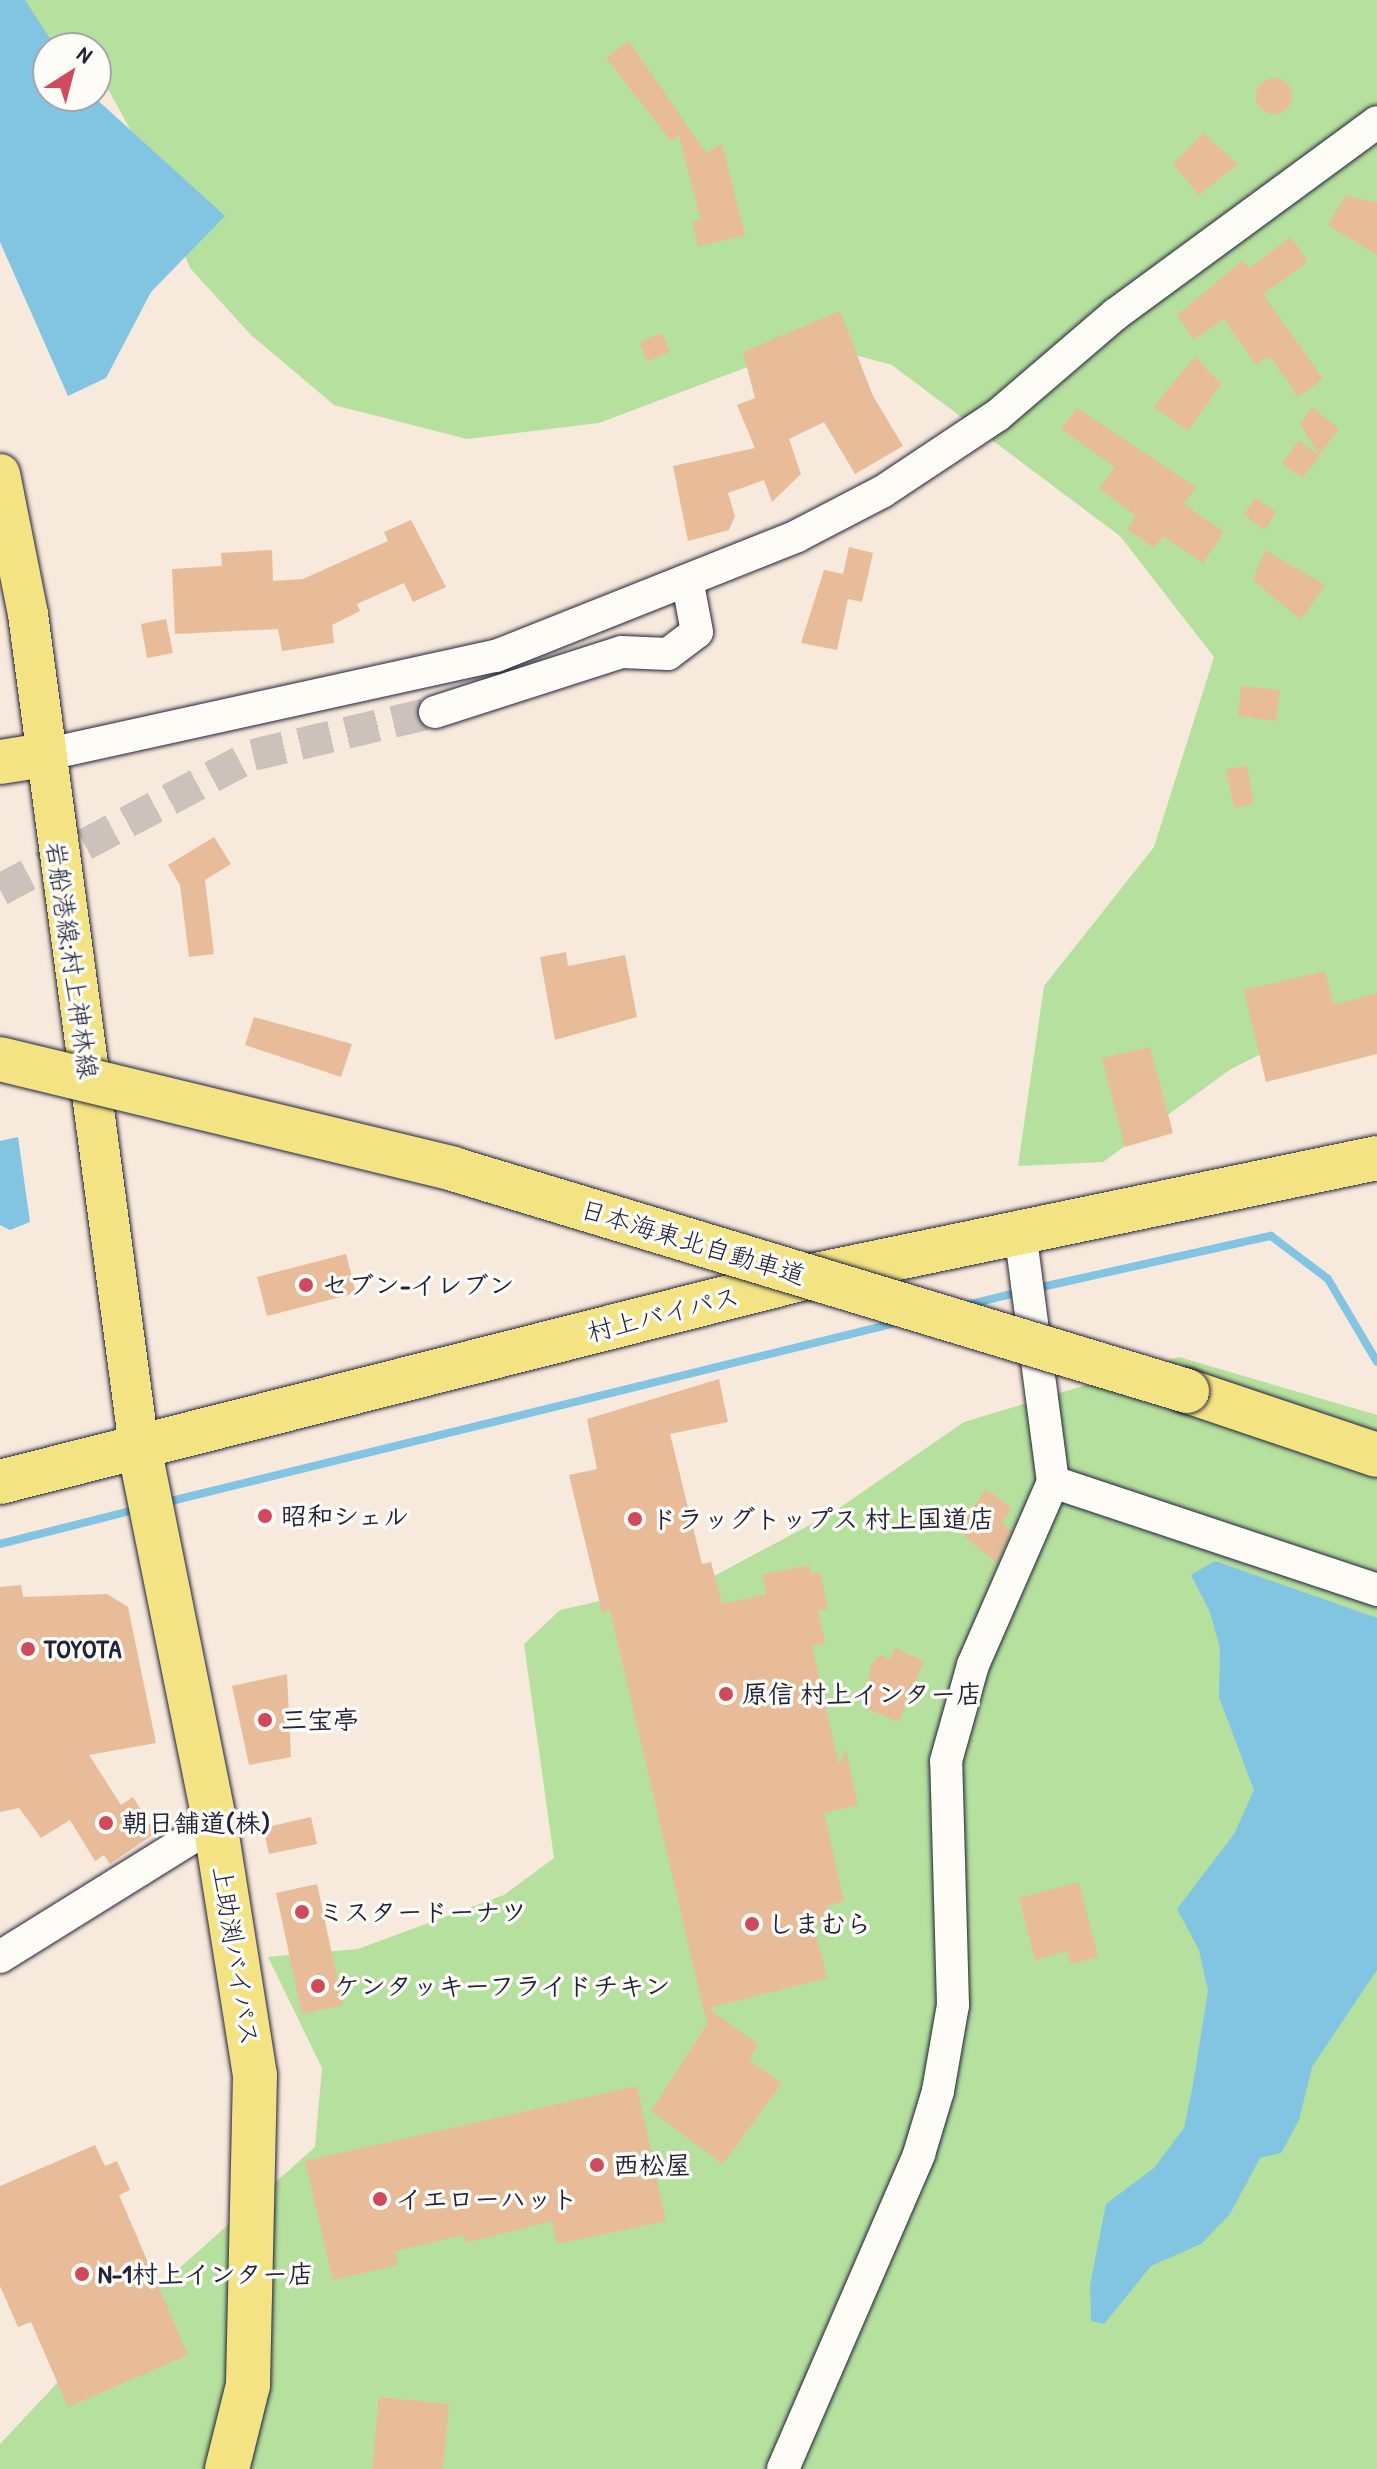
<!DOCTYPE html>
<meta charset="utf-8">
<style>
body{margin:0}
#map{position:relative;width:1377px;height:2469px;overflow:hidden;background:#f7e9db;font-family:"Patrick Hand","Klee One",sans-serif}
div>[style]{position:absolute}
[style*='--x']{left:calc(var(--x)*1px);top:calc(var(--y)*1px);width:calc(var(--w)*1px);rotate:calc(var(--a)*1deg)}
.green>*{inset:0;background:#b5e09d}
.water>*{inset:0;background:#82c5e3}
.stream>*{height:8px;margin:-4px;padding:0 4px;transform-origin:4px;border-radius:4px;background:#82c5e3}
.building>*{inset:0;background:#e9bc99}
.round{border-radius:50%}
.minor-tunnel>*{height:32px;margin-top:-16px;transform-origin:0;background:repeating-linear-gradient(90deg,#ccc1bb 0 32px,transparent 0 48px)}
.roads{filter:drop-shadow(0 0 2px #22223b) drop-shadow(0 0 2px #22223b)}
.minor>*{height:32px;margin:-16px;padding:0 16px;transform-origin:16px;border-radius:16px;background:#fdfcf7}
.major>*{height:40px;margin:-20px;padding:0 20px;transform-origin:20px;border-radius:20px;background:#f4e382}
.highway>*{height:44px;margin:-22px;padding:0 22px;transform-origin:22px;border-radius:22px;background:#f4e382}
.bridges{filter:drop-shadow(0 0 2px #22223b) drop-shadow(0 0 2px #22223b)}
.highway-bridge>*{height:44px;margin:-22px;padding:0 22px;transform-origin:22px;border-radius:22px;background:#f4e382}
.dots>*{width:22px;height:22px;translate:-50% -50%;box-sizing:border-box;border:4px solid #fdfcf7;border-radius:50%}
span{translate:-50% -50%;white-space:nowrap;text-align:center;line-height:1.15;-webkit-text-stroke:7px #fdfcf7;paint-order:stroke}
.street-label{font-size:26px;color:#22223b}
.poi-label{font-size:26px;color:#22223b;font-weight:700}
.left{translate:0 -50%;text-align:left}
.north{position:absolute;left:32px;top:32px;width:80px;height:80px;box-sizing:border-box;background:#fdfcf7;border:2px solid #a5a5ac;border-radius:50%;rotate:36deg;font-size:22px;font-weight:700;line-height:32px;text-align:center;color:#22223b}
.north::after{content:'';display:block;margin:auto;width:28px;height:36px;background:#d1495b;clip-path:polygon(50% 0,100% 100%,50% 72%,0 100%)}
</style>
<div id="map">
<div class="green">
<i style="clip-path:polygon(0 0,1377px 0,1377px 1008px,1341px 1013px,1231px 1069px,1103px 1162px,1018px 1166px,1044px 986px,1154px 847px,1214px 657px,1120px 536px,892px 365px,811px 343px,599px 423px,467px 439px,334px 405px,251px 335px,190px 268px,141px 149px,96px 67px,96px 48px,64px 36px,31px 49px)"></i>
<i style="clip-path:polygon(1179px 1357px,1377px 1415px,1377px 2469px,0 2469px,0 2444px,89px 2349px,315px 2147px,322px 2068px,268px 1957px,358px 1949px,504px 1895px,554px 1858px,524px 1644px,560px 1610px,716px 1575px,832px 1513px,964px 1422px)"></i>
</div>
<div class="water">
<i style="clip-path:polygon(0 0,25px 0,56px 48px,48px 48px,48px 96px,93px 96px,225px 216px,151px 292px,106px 378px,68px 396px,0 242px)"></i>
<i style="clip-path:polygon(18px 1137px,30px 1222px,10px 1230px,0 1225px,0 1141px)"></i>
<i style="clip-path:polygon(1215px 1561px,1377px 1618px,1377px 1970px,1312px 2067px,1299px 2120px,1281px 2153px,1260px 2158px,1230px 2214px,1201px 2244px,1151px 2266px,1104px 2324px,1091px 2321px,1090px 2285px,1106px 2204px,1154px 2168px,1184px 2128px,1193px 2084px,1208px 1991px,1199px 1950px,1177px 1909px,1234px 1834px,1254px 1790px,1219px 1697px,1220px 1648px,1210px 1612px,1191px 1575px)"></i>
</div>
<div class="stream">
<i style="--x:1033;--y:1289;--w:244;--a:-12.6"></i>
<i style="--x:1271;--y:1236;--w:71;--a:37"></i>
<i style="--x:1328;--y:1279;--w:96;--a:59.4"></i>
<i style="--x:963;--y:1306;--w:59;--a:-13.8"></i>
<i style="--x:163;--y:1503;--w:759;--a:-13.8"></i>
<i style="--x:0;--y:1544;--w:142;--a:-14.2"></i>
</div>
<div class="building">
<i style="clip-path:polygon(629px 41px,706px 153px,722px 144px,745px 235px,698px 247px,692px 222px,701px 220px,679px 136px,671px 141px,606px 58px)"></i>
<i class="round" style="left:1256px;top:78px;width:36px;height:36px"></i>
<i style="clip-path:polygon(1203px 133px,1238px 164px,1199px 195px,1173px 164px)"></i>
<i style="clip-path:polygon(1346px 195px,1377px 203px,1377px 255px,1328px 225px)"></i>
<i style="clip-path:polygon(1291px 237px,1308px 262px,1263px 294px,1323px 379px,1298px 397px,1270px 356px,1256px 365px,1224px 319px,1194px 340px,1177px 315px,1243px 260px,1249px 268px)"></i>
<i style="clip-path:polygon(840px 311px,873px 396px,903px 446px,855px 474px,824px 422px,789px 439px,801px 474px,772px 502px,764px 480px,728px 493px,735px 516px,729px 530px,688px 541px,673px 466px,755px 448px,737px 405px,755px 398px,743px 352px)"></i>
<i style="clip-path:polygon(662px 333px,670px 352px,647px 361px,639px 342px)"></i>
<i style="clip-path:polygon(1195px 356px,1221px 384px,1188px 431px,1154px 407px)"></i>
<i style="clip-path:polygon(1312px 407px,1339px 429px,1319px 455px,1300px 424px)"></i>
<i style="clip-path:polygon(1077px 408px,1196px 487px,1184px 504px,1224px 532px,1203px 563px,1163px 536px,1154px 548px,1127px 529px,1136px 516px,1099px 488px,1115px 467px,1061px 429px)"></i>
<i style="clip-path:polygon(1299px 440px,1320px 456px,1302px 478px,1282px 463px)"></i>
<i style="clip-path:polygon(1255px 498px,1276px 512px,1265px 530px,1244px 515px)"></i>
<i style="clip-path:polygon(411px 520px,446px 587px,413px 602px,404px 583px,357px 604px,360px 611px,332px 625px,334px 643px,282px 651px,278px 629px,175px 634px,172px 569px,222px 566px,221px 553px,272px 550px,273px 581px,303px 579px,388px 541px,384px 532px)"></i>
<i style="clip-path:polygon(849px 547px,873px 553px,862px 602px,848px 599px,837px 650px,801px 643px,824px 570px,843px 574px)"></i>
<i style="clip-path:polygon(1265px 550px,1325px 585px,1301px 620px,1253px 580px)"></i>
<i style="clip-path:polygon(166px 619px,173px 653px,147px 658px,141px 624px)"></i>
<i style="clip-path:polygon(1241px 686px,1280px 690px,1276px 721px,1238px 716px)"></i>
<i style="clip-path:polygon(1247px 766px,1254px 804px,1234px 808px,1226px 769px)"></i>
<i style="clip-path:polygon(214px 837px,231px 864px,205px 880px,214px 954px,189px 957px,180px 885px,168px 865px)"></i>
<i style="clip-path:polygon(566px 952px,568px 966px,625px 955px,637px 1017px,555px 1040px,540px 957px)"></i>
<i style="clip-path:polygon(1325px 971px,1334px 1005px,1377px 993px,1377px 1054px,1266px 1082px,1244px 990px)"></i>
<i style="clip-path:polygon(254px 1017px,352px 1044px,341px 1077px,245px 1045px)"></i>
<i style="clip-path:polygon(1150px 1047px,1173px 1133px,1125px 1147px,1102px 1058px)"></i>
<i style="clip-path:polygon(346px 1254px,356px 1293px,267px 1316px,257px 1277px)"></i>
<i style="clip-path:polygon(719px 1379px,728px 1422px,670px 1434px,702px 1564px,711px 1562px,722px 1604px,767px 1594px,762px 1575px,809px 1565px,811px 1574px,820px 1572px,828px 1609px,818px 1611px,825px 1643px,812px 1646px,839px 1765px,846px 1749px,858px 1805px,824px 1813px,844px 1901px,826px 1906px,830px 1922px,814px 1927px,827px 1978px,708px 2008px,758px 2044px,750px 2061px,782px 2083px,723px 2164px,651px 2111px,707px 2024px,610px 1610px,602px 1612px,569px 1475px,597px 1469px,587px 1419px)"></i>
<i style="clip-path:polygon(986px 1489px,1012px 1508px,1002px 1523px,1011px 1531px,997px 1563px,957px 1530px)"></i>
<i style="clip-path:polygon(21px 1585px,23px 1597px,107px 1594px,128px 1607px,156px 1743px,89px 1755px,121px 1805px,133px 1797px,155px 1833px,110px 1864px,104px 1855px,95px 1861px,70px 1820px,41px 1838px,19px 1808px,0 1812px,0 1587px)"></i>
<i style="clip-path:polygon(895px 1648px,924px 1661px,898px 1722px,864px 1707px,871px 1664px,881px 1655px,890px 1659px)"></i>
<i style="clip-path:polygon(287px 1674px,291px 1757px,249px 1765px,232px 1686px)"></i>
<i style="clip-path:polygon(311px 1817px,317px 1844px,269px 1854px,263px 1828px)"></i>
<i style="clip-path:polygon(1079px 1882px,1098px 1957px,1071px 1964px,1067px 1951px,1035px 1960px,1019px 1898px)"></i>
<i style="clip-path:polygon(317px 1884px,343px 2005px,302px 2014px,276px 1893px)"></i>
<i style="clip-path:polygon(637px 2086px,666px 2221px,557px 2244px,552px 2221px,466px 2243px,464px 2235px,395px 2251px,398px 2265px,333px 2280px,305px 2161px)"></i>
<i style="clip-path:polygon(95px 2145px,105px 2166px,117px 2161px,130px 2190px,119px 2195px,188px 2355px,68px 2407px,31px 2322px,18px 2327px,0 2286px,0 2186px)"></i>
<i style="clip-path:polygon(379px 2397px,449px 2404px,443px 2469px,372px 2469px)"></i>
</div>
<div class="minor-tunnel">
<i style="--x:0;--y:890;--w:287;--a:-28.1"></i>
<i style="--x:253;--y:755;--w:187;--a:-13.3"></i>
</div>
<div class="roads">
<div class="minor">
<i style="--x:435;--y:712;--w:196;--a:-17.8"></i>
<i style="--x:622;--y:652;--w:46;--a:2.5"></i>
<i style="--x:668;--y:654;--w:36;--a:-37"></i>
<i style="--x:697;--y:632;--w:49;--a:-100.6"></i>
<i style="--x:44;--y:755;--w:463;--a:-12.4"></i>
<i style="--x:496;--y:656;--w:324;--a:-21.7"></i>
<i style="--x:797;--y:536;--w:96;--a:-27.4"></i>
<i style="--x:882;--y:492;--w:139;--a:-33.6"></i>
<i style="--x:998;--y:415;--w:155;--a:-40.6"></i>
<i style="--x:1116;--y:314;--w:324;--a:-36.3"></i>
<i style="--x:1053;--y:1482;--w:342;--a:18.4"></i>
<i style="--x:0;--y:1957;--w:253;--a:-31.9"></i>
<i style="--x:783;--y:2469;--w:343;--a:-66.6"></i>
<i style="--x:919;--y:2154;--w:66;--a:-73.2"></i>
<i style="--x:938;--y:2091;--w:87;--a:-80.1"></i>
<i style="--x:953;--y:2005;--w:244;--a:-91.6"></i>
<i style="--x:946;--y:1761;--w:100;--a:-74.3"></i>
<i style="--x:973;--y:1665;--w:200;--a:-66.4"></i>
<i style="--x:1053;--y:1482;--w:251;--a:-97.5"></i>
</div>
<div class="major">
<i style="--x:0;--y:474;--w:143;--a:78.7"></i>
<i style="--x:28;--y:614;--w:840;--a:82.41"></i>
</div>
<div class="highway">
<i style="--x:0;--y:762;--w:45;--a:-9"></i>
<i style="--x:1187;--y:1391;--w:200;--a:18.6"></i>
<i style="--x:139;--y:1447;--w:384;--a:78.6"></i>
<i style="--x:215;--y:1823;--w:255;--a:81"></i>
<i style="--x:255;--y:2075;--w:310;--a:91.3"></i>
<i style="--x:248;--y:2385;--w:87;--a:104"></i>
<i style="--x:0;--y:1482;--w:842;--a:-14.23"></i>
<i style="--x:816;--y:1275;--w:573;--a:-11.78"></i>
</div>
</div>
<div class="bridges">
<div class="highway-bridge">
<i style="--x:0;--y:1059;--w:466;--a:13.6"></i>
<i style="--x:453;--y:1169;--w:767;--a:16.83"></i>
</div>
</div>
<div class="dots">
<i style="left:306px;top:1285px;background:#d1495b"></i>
<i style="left:265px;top:1516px;background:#d1495b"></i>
<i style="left:635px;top:1519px;background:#d1495b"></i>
<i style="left:28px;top:1649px;background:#d1495b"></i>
<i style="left:726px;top:1694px;background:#d1495b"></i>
<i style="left:265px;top:1720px;background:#d1495b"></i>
<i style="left:106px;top:1823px;background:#d1495b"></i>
<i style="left:302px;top:1912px;background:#d1495b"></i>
<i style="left:752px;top:1924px;background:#d1495b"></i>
<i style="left:318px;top:1986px;background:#d1495b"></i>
<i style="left:597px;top:2165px;background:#d1495b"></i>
<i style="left:380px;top:2199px;background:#d1495b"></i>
<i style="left:82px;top:2274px;background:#d1495b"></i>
</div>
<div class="street-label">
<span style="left:72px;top:960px;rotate:82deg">岩船港線;村上神林線</span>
<span style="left:693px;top:1242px;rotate:17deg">日本海東北自動車道</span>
<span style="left:663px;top:1314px;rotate:-14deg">村上バイパス</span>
<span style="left:236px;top:1956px;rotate:81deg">上助渕バイパス</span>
</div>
<div class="poi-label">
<span class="left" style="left:322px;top:1285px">セブン-イレブン</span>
<span class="left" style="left:281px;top:1516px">昭和シェル</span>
<span class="left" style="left:651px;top:1519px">ドラッグトップス 村上国道店</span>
<span class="left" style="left:44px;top:1649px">TOYOTA</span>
<span class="left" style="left:742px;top:1694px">原信 村上インター店</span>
<span class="left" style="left:281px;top:1720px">三宝亭</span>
<span class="left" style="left:122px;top:1823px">朝日舗道(株)</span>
<span class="left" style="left:318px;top:1912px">ミスタードーナツ</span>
<span class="left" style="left:768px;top:1924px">しまむら</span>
<span class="left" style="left:334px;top:1986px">ケンタッキーフライドチキン</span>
<span class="left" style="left:613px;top:2165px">西松屋</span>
<span class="left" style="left:396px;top:2199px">イエローハット</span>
<span class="left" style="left:98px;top:2274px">N-1村上インター店</span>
</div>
<div class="north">N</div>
</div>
